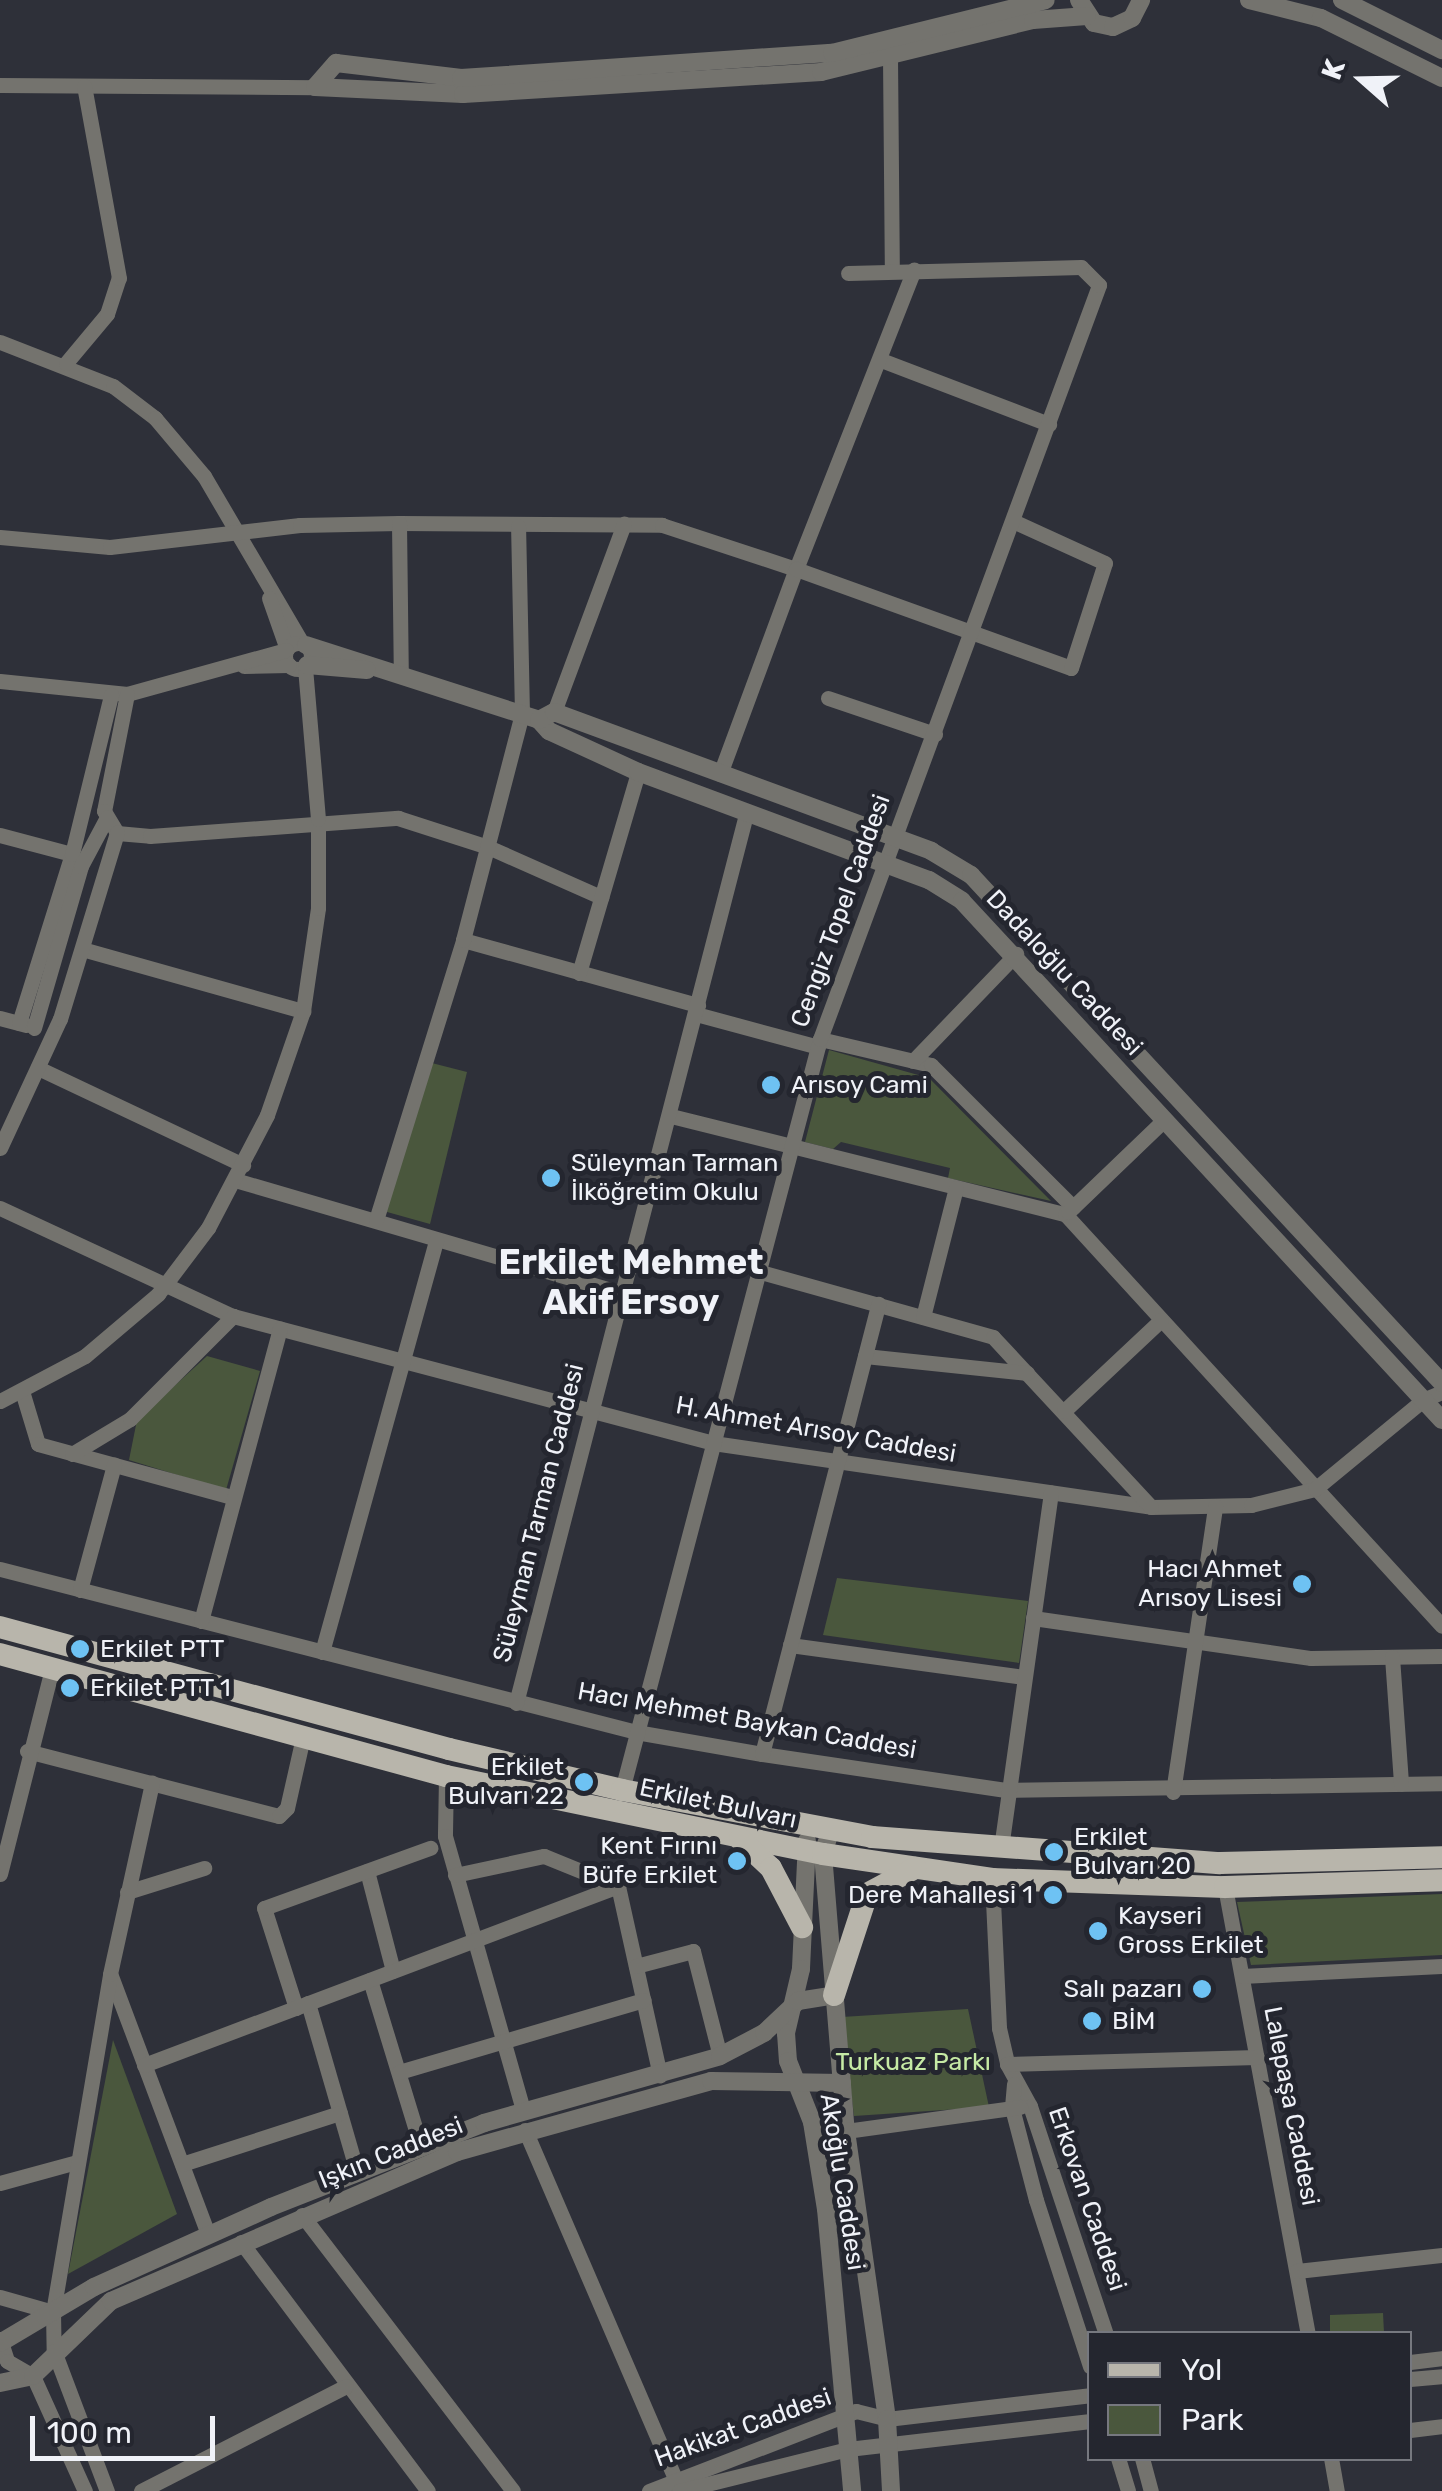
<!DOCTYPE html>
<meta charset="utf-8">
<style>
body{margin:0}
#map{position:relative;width:1442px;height:2491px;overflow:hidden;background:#2e3039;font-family:Rubik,sans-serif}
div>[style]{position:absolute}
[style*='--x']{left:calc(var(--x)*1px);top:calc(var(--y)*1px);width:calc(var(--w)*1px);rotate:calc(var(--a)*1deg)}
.green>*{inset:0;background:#4a573d}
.minor>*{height:15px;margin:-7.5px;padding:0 7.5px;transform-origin:7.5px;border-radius:7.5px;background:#74736e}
.minor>.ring{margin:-7.5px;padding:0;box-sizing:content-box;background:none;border:15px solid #74736e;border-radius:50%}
.tertiary>*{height:18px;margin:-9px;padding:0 9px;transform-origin:9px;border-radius:9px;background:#74736e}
.primary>*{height:22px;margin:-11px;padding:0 11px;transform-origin:11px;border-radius:11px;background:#b8b5ab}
.dots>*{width:28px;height:28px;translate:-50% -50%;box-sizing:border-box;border:5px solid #24262f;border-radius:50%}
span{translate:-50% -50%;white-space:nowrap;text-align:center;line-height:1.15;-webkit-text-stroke:10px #24262f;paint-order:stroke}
.street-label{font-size:25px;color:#f0f2f8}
.poi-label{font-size:25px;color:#f0f2f8}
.left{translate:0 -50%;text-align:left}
.right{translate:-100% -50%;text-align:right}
.park-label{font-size:25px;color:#c6eaa5}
.district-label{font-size:35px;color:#f0f2f8;font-weight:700}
.legend{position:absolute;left:1087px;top:2331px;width:325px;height:130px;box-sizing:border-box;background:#24262f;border:2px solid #76787f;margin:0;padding:12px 18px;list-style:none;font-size:30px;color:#f0f2f8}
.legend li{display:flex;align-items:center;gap:20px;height:50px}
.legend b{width:50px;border:2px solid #76787f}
.north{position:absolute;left:1312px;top:30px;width:100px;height:100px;-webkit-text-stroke:8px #24262f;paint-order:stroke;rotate:290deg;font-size:28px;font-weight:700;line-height:40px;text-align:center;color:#f0f2f8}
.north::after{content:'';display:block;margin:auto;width:35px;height:45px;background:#f0f2f8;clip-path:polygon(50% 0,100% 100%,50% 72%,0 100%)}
.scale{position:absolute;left:30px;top:2416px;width:185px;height:45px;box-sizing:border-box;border:5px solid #f0f2f8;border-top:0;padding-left:12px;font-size:30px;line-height:35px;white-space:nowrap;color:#f0f2f8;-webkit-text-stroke:8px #24262f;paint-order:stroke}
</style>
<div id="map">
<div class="green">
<i style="clip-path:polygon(829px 1050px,929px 1078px,1051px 1201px,948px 1178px,950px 1168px,841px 1142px,833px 1149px,805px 1142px)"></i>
<i style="clip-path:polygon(420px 1060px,467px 1072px,430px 1224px,380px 1210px)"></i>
<i style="clip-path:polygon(207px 1356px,260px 1371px,226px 1490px,129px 1460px,137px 1420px)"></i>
<i style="clip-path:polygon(837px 1578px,1028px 1601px,1019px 1663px,823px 1635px)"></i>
<i style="clip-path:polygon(1442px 1894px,1442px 1955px,1251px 1965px,1237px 1902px)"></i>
<i style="clip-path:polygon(968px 2009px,989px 2107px,854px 2116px,842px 2017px)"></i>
<i style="clip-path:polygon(113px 2040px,177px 2214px,68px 2274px)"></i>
<i style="clip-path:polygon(1383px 2313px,1384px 2333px,1330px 2333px,1330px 2315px)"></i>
</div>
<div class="minor">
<i style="--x:890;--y:57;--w:213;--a:89.5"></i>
<i style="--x:0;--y:85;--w:315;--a:0.4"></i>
<i style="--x:0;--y:342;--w:121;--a:21.3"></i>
<i style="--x:113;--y:386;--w:53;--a:37.3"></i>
<i style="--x:155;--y:418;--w:76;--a:49.8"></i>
<i style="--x:204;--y:476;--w:194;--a:59.6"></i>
<i style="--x:881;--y:360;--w:180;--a:20.9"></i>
<i style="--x:66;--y:363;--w:64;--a:-50.1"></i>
<i style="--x:107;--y:314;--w:38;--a:-72"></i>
<i style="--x:119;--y:278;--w:195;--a:-100.3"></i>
<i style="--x:399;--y:523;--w:263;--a:0.4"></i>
<i style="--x:662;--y:525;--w:141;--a:18.2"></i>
<i style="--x:796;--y:569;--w:322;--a:-68.5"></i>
<i style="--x:0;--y:537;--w:110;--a:5.2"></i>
<i style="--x:110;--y:547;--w:191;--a:-6.6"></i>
<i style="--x:300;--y:525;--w:99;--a:-1.2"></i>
<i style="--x:399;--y:523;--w:153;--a:89.3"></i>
<i style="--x:269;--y:598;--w:54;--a:70.6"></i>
<i class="ring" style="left:285px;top:643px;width:11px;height:11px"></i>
<i style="--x:244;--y:666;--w:45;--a:-1.3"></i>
<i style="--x:0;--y:681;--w:128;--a:5.8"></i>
<i style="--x:127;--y:694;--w:165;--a:-15.5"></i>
<i style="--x:127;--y:694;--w:119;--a:101.1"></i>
<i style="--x:104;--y:811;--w:26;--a:59"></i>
<i style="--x:117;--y:833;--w:33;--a:5"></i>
<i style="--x:150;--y:836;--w:249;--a:-4.2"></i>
<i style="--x:398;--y:818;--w:95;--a:17.9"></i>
<i style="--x:488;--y:847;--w:124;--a:23.9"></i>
<i style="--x:828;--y:698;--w:113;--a:18.6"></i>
<i style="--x:554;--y:712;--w:201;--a:-69.6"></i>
<i style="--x:720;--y:774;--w:219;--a:-69.7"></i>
<i style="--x:796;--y:569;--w:292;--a:19.8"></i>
<i style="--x:1071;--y:668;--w:110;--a:-72.1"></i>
<i style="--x:1105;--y:563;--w:101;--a:-155.5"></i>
<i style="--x:0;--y:835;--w:74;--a:14.8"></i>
<i style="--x:463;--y:940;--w:244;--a:15.5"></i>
<i style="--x:82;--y:949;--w:230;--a:15.7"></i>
<i style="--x:579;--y:973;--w:209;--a:-73.6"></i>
<i style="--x:696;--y:1014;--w:126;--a:15.1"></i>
<i style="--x:0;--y:1018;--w:27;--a:15"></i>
<i style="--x:19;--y:1023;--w:177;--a:-72.6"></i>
<i style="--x:72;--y:854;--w:164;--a:-76.2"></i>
<i style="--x:34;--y:1028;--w:169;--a:-73.8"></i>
<i style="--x:81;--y:866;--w:55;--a:-62"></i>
<i style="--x:820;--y:1039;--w:114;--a:13.2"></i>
<i style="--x:931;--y:1065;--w:201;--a:45"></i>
<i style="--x:913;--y:1061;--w:149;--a:-46.1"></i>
<i style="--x:38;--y:1068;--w:227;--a:25.3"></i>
<i style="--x:671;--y:1116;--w:406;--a:14"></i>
<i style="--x:1065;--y:1214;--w:558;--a:47.54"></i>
<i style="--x:0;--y:1148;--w:142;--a:-65.1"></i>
<i style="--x:60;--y:1019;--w:195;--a:-73"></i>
<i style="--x:235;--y:1180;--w:403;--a:16.3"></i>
<i style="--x:0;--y:1208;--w:257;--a:24.9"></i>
<i style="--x:233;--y:1316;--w:497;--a:14.8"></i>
<i style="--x:713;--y:1443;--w:443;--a:8.3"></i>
<i style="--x:1151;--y:1507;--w:100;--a:-1.1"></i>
<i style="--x:1251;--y:1505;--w:66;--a:-14"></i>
<i style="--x:1315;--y:1489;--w:140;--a:-39.5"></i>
<i style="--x:1423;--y:1400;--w:21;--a:-23"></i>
<i style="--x:1068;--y:1212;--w:134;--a:-43.8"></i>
<i style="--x:376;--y:1220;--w:293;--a:-72.7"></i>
<i style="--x:463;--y:940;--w:234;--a:-75.4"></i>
<i style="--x:522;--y:714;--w:188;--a:-91.2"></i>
<i style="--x:757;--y:1271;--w:245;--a:15.6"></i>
<i style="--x:993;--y:1337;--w:232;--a:47.1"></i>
<i style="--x:923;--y:1317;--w:133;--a:-75.7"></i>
<i style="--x:865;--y:1356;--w:163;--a:6"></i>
<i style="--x:22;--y:1391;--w:55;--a:73.2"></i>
<i style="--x:38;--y:1444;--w:201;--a:15.3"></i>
<i style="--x:0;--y:1401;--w:96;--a:-27.9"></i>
<i style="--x:85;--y:1356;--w:96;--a:-40.3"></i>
<i style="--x:158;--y:1294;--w:83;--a:-52.9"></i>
<i style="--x:208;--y:1228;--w:127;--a:-62.4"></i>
<i style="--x:267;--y:1115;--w:110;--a:-70.9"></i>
<i style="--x:303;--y:1011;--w:104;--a:-81.7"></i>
<i style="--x:318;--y:908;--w:89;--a:-90"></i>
<i style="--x:318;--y:819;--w:153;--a:-94.9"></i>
<i style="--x:1064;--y:1411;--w:133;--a:-43.2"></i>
<i style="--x:72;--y:1454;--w:68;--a:-31.1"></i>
<i style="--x:130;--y:1419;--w:146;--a:-45"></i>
<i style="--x:0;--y:1569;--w:657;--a:14.37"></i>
<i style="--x:636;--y:1732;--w:128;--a:9.9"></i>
<i style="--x:762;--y:1754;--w:248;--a:8.4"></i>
<i style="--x:1007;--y:1790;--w:435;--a:-0.9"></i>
<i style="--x:80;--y:1590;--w:130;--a:-74.8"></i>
<i style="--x:1033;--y:1618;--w:281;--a:8.2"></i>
<i style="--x:1311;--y:1658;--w:131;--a:-0.9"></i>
<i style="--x:201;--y:1621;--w:303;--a:-74.9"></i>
<i style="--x:790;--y:1645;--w:236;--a:7.8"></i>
<i style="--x:322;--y:1652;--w:427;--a:-74.5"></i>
<i style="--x:1392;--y:1657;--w:127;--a:85.9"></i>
<i style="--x:516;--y:1703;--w:918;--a:-75.49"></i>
<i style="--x:27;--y:1751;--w:260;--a:14.5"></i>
<i style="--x:279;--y:1816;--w:11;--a:-45"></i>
<i style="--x:287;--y:1808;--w:73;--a:-77.3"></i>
<i style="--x:762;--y:1754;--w:465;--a:-75.5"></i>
<i style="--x:446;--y:1776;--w:60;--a:91"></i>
<i style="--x:445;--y:1836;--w:285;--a:74.1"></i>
<i style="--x:622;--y:1790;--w:777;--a:-75.23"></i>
<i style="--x:820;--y:1039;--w:804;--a:-69.69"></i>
<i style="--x:1099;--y:285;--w:25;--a:-135"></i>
<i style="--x:1081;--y:267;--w:233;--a:178.5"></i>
<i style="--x:1173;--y:1792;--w:289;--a:-81.6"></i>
<i style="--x:1001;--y:1848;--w:359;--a:-82"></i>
<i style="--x:367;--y:1871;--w:103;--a:75.4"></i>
<i style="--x:0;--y:1874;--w:212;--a:-75.8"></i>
<i style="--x:455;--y:1875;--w:91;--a:-12.1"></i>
<i style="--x:544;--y:1856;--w:80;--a:22.1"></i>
<i style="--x:992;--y:1879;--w:149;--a:87.3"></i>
<i style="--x:999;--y:2028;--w:37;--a:77"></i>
<i style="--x:1007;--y:2064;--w:48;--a:61.3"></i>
<i style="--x:1030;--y:2106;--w:240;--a:71.6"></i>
<i style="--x:618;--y:1886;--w:194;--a:77.5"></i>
<i style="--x:1225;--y:1887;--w:455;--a:79.5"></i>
<i style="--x:127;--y:1892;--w:81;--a:-17.3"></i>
<i style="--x:636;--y:1966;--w:59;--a:-14.7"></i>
<i style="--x:693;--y:1951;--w:108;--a:75.6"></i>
<i style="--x:111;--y:1976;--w:276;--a:69.4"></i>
<i style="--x:1242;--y:1976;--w:200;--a:-2.9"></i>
<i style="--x:370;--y:1980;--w:175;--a:73"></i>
<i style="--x:308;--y:2003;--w:176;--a:73.8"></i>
<i style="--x:296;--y:2008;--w:105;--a:-107.7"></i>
<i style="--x:264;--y:1908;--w:177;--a:-19.9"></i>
<i style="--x:1007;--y:2064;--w:250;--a:-1.6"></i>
<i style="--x:144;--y:2065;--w:507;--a:-20.69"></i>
<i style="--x:399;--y:2072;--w:255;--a:-16.4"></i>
<i style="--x:1014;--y:2084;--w:24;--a:95"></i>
<i style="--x:1012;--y:2108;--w:95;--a:75.4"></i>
<i style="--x:1036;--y:2200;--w:175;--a:72"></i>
<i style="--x:525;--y:2130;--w:384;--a:66.7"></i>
<i style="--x:846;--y:2131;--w:176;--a:-7.9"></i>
<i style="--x:182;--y:2164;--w:166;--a:-17.9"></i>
<i style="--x:0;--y:2183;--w:80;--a:-15.3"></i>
<i style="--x:302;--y:2215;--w:347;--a:52.6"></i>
<i style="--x:241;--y:2242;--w:311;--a:53.1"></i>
<i style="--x:1297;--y:2271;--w:146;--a:-6.3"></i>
<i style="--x:0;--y:2297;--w:55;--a:15.8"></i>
<i style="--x:53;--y:2312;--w:39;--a:89"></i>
<i style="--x:54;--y:2351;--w:150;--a:69.3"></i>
<i style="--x:53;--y:2312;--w:343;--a:-80.4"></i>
<i style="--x:110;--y:1974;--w:196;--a:-77.6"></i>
<i style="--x:0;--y:2339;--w:23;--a:72"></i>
<i style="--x:7;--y:2361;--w:30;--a:30"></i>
<i style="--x:33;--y:2376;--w:126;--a:65.7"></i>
<i style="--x:1410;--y:2362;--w:32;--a:-7"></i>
<i style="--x:1410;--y:2379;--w:32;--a:-5"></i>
<i style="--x:1410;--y:2430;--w:32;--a:-7"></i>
<i style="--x:1118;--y:2458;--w:34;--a:73"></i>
<i style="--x:1142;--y:2458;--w:34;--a:75"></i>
<i style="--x:1331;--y:2458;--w:34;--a:80"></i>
<i style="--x:141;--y:2491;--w:230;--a:-27.1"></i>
<i style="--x:649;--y:2491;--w:222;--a:-21.1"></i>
<i style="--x:856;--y:2411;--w:32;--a:14"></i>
<i style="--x:887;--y:2419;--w:204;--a:-6.7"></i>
<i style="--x:679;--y:2491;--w:174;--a:-14"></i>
<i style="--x:848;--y:2449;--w:244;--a:-6.6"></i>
</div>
<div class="tertiary">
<i style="--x:1079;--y:0;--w:27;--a:57"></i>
<i style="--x:1094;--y:23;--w:19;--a:12"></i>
<i style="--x:1113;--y:27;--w:21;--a:-25"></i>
<i style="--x:1132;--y:18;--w:20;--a:-63"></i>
<i style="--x:1249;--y:0;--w:74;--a:14"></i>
<i style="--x:1321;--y:18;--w:135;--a:26.4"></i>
<i style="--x:1342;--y:0;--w:112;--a:26.6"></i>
<i style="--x:315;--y:87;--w:148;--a:2.7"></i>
<i style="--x:463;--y:94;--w:359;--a:-3.5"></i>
<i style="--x:821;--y:72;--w:218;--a:-13.8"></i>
<i style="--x:1033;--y:20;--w:54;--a:-4.2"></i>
<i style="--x:315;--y:87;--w:32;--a:-49"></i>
<i style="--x:336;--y:63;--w:126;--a:6.8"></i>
<i style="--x:461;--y:78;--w:372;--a:-3.9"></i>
<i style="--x:832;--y:53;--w:220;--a:-13.9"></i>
<i style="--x:306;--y:645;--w:245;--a:17.8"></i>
<i style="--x:539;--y:720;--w:15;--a:48"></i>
<i style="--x:549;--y:731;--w:98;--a:24.7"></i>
<i style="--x:638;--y:772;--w:310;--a:20.4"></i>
<i style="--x:929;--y:880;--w:39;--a:32"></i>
<i style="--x:962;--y:901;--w:707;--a:47.24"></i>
<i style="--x:307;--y:665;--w:60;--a:4.8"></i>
<i style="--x:539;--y:720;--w:17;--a:-28"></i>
<i style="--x:554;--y:712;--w:402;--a:20.2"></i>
<i style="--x:931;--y:851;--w:47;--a:31"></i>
<i style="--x:971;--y:875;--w:693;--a:47.16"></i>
<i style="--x:831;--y:1829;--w:26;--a:108"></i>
<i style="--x:823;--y:1854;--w:278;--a:85.3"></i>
<i style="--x:846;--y:2131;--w:291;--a:81.9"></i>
<i style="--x:887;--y:2419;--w:72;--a:86.8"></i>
<i style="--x:807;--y:1841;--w:128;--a:92.7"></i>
<i style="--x:801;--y:1969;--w:66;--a:103.2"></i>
<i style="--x:786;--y:2033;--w:28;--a:86"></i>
<i style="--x:788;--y:2061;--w:66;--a:68.5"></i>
<i style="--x:812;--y:2122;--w:88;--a:80.9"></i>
<i style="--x:826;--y:2209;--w:283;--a:84.7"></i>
<i style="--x:0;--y:2343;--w:109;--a:-30.8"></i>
<i style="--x:94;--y:2287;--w:194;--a:-24.3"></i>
<i style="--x:271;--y:2207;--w:229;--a:-21.5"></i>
<i style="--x:484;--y:2123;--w:245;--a:-15.8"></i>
<i style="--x:720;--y:2056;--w:50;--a:-27.6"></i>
<i style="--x:764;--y:2033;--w:47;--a:-43.3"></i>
<i style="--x:798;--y:2001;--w:36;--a:-9"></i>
<i style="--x:0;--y:2383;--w:34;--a:-12"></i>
<i style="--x:33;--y:2376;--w:108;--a:-43.9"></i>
<i style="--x:111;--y:2301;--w:377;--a:-23.3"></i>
<i style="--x:457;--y:2152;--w:264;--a:-15.6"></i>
<i style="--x:711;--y:2081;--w:131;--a:0.9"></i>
</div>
<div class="primary">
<i style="--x:0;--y:1627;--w:465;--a:15.2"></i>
<i style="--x:449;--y:1749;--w:178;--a:13.3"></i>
<i style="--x:622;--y:1790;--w:254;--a:10.6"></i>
<i style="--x:872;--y:1837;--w:349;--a:4.3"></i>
<i style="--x:1220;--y:1863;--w:222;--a:-1.5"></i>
<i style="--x:0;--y:1654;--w:462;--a:15.3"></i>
<i style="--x:446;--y:1776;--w:385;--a:11.7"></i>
<i style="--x:823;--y:1854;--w:171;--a:8.4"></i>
<i style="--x:992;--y:1879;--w:233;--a:2"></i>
<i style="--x:1225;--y:1887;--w:217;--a:-1.8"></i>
<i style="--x:740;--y:1839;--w:42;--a:43.1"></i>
<i style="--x:771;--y:1868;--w:67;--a:62.3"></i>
<i style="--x:834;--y:1995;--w:106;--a:-71.9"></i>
<i style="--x:867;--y:1894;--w:55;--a:-28.4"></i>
</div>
<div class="dots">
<i style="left:771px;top:1085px;background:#6ec2f3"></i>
<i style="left:551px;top:1178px;background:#6ec2f3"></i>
<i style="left:1302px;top:1584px;background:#6ec2f3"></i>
<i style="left:80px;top:1649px;background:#6ec2f3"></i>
<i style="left:70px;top:1688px;background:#6ec2f3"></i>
<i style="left:584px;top:1782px;background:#6ec2f3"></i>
<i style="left:1054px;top:1852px;background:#6ec2f3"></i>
<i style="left:737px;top:1861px;background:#6ec2f3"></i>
<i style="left:1053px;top:1895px;background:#6ec2f3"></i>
<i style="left:1098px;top:1931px;background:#6ec2f3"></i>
<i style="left:1202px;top:1989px;background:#6ec2f3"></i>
<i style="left:1092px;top:2021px;background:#6ec2f3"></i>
</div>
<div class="street-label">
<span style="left:841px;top:911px;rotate:-70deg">Cengiz Topel Caddesi</span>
<span style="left:1064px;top:973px;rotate:47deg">Dadaloğlu Caddesi</span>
<span style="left:816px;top:1430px;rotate:10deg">H. Ahmet Arısoy Caddesi</span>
<span style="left:539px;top:1513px;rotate:-76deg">Süleyman Tarman Caddesi</span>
<span style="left:747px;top:1721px;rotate:10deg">Hacı Mehmet Baykan Caddesi</span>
<span style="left:718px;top:1804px;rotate:12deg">Erkilet Bulvarı</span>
<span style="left:1291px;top:2106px;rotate:79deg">Lalepaşa Caddesi</span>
<span style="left:391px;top:2153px;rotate:-22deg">Işkın Caddesi</span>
<span style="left:842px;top:2182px;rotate:81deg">Akoğlu Caddesi</span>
<span style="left:1087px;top:2199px;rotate:71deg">Erkovan Caddesi</span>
<span style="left:743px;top:2428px;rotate:-20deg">Hakikat Caddesi</span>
</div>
<div class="poi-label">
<span class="left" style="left:791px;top:1085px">Arısoy Cami</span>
<span class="left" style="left:571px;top:1178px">Süleyman Tarman<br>İlköğretim Okulu</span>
<span class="right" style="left:1282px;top:1584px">Hacı Ahmet<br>Arısoy Lisesi</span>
<span class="left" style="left:100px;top:1649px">Erkilet PTT</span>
<span class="left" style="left:90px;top:1688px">Erkilet PTT 1</span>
<span class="right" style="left:564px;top:1782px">Erkilet<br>Bulvarı 22</span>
<span class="left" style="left:1074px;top:1852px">Erkilet<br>Bulvarı 20</span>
<span class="right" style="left:717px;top:1861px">Kent Fırını<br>Büfe Erkilet</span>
<span class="right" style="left:1033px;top:1895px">Dere Mahallesi 1</span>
<span class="left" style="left:1118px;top:1931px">Kayseri<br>Gross Erkilet</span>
<span class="right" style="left:1182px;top:1989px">Salı pazarı</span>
<span class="left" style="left:1112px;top:2021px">BİM</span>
</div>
<div class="park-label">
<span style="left:913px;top:2062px">Turkuaz Parkı</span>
</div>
<div class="district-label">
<span style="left:631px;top:1282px">Erkilet Mehmet<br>Akif Ersoy</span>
</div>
<ul class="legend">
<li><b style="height:12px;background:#b8b5ab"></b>Yol</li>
<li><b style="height:28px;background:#4a573d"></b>Park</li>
</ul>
<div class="north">K</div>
<div class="scale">100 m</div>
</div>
